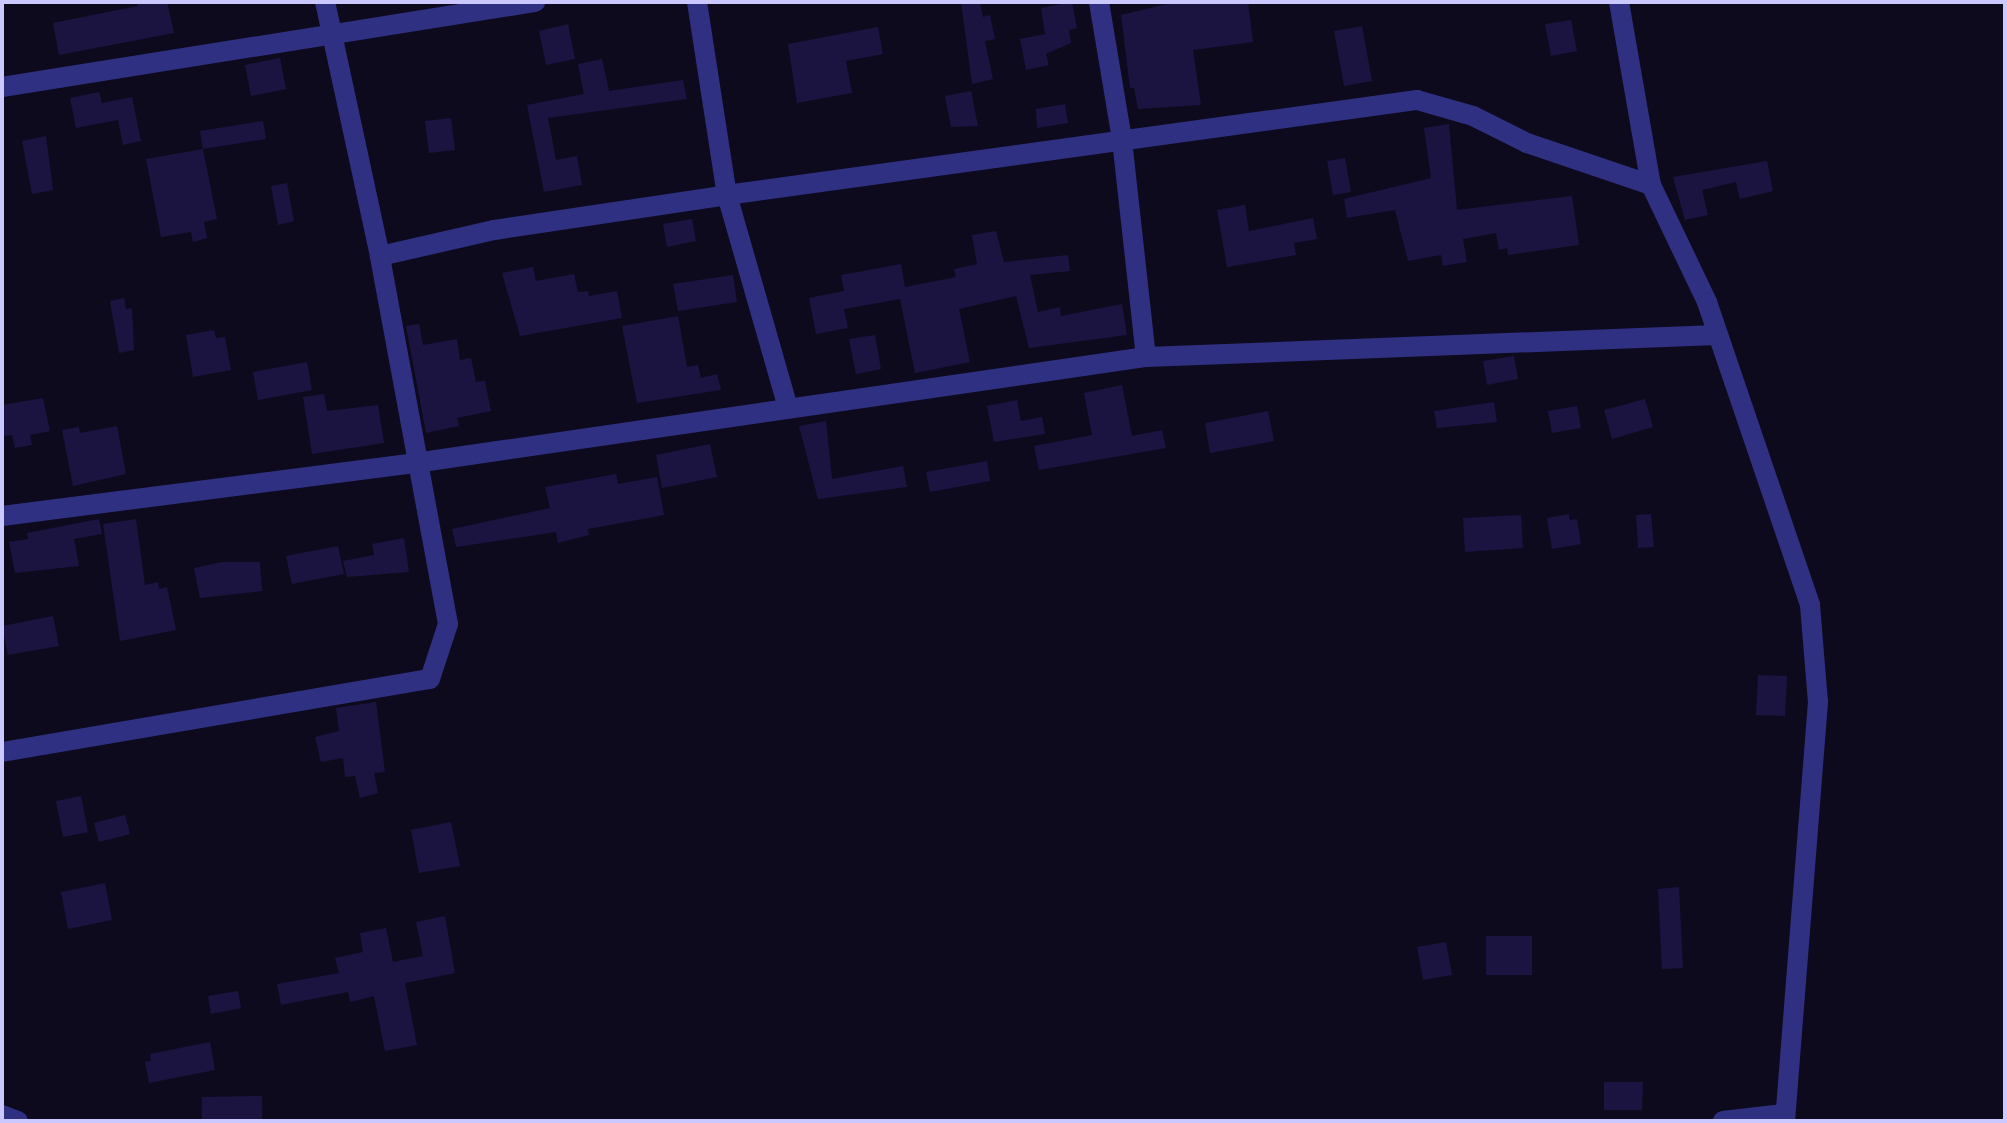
<!DOCTYPE html>
<style>
body{margin:0}
#map{position:relative;width:2007px;height:1123px;overflow:hidden;background:#0d0a1e;font-family:Commissioner,sans-serif}
div>[style]{position:absolute}
[style*='--x']{left:calc(var(--x)*1px);top:calc(var(--y)*1px);width:calc(var(--w)*1px);rotate:calc(var(--a)*1deg)}
.building>*{inset:0;background:#1b1441}
.minor>*{height:20px;margin:-10px;padding:0 10px;transform-origin:10px;border-radius:10px;background:#303082}
span{translate:-50% -50%;white-space:nowrap;text-align:center;line-height:1.15;-webkit-text-stroke:6px #0d0a1e;paint-order:stroke}
.frame{position:absolute;inset:0;border:4px solid #cbc7ff;pointer-events:none}
</style>
<div id="map">
<div class="building">
<i style="clip-path:polygon(137px 2px,167px 2px,174px 33px,59px 55px,53px 23px,138px 6px)"></i>
<i style="clip-path:polygon(961px 2px,980px 2px,983px 17px,990px 15px,995px 39px,985px 41px,993px 79px,972px 84px)"></i>
<i style="clip-path:polygon(1072px 2px,1077px 28px,1069px 30px,1071px 43px,1046px 54px,1049px 65px,1026px 70px,1020px 39px,1045px 34px,1041px 8px)"></i>
<i style="clip-path:polygon(1175px 2px,1248px 2px,1253px 42px,1193px 50px,1201px 105px,1138px 109px,1134px 88px,1130px 88px,1121px 15px)"></i>
<i style="clip-path:polygon(1571px 20px,1577px 51px,1551px 56px,1545px 24px)"></i>
<i style="clip-path:polygon(568px 24px,575px 59px,546px 65px,539px 31px)"></i>
<i style="clip-path:polygon(1362px 26px,1372px 81px,1344px 86px,1334px 31px)"></i>
<i style="clip-path:polygon(878px 27px,883px 54px,846px 61px,852px 93px,797px 103px,788px 44px)"></i>
<i style="clip-path:polygon(280px 58px,286px 89px,251px 96px,245px 65px)"></i>
<i style="clip-path:polygon(602px 59px,609px 91px,683px 80px,687px 99px,548px 118px,556px 160px,577px 156px,582px 185px,544px 192px,527px 105px,584px 94px,578px 64px)"></i>
<i style="clip-path:polygon(971px 91px,978px 126px,951px 127px,945px 96px)"></i>
<i style="clip-path:polygon(99px 92px,102px 103px,132px 97px,141px 141px,123px 145px,118px 120px,76px 128px,70px 98px)"></i>
<i style="clip-path:polygon(1065px 104px,1068px 123px,1037px 128px,1036px 109px)"></i>
<i style="clip-path:polygon(451px 118px,455px 150px,429px 153px,425px 121px)"></i>
<i style="clip-path:polygon(263px 121px,266px 139px,203px 149px,200px 131px)"></i>
<i style="clip-path:polygon(1449px 124px,1457px 210px,1572px 196px,1579px 245px,1508px 255px,1507px 248px,1499px 250px,1496px 233px,1463px 239px,1467px 262px,1443px 266px,1441px 255px,1408px 261px,1395px 210px,1347px 218px,1344px 199px,1431px 178px,1424px 128px)"></i>
<i style="clip-path:polygon(46px 136px,53px 190px,32px 194px,22px 141px)"></i>
<i style="clip-path:polygon(203px 149px,217px 219px,204px 222px,207px 238px,193px 242px,191px 232px,161px 237px,146px 159px)"></i>
<i style="clip-path:polygon(1345px 158px,1351px 192px,1333px 195px,1327px 161px)"></i>
<i style="clip-path:polygon(1767px 161px,1773px 191px,1740px 199px,1736px 182px,1702px 190px,1708px 215px,1685px 220px,1673px 177px)"></i>
<i style="clip-path:polygon(287px 183px,294px 221px,278px 225px,271px 186px)"></i>
<i style="clip-path:polygon(1245px 205px,1249px 231px,1313px 218px,1317px 239px,1294px 243px,1296px 255px,1227px 267px,1217px 210px)"></i>
<i style="clip-path:polygon(692px 219px,696px 241px,667px 247px,663px 224px)"></i>
<i style="clip-path:polygon(996px 231px,1004px 262px,1068px 255px,1070px 271px,1030px 275px,1038px 312px,1060px 307px,1061px 316px,1122px 304px,1127px 335px,1029px 348px,1016px 296px,959px 309px,970px 362px,915px 373px,900px 299px,844px 309px,848px 328px,816px 334px,809px 298px,844px 291px,841px 275px,901px 264px,905px 287px,956px 277px,954px 269px,977px 264px,972px 235px)"></i>
<i style="clip-path:polygon(533px 267px,536px 281px,574px 274px,578px 292px,588px 291px,589px 296px,617px 291px,622px 318px,520px 336px,502px 273px)"></i>
<i style="clip-path:polygon(733px 275px,737px 302px,678px 311px,673px 284px)"></i>
<i style="clip-path:polygon(124px 298px,126px 309px,132px 308px,134px 350px,119px 353px,110px 301px)"></i>
<i style="clip-path:polygon(678px 316px,687px 367px,698px 365px,701px 378px,717px 374px,721px 390px,637px 403px,622px 326px)"></i>
<i style="clip-path:polygon(419px 324px,423px 345px,457px 339px,460px 360px,471px 358px,476px 382px,485px 381px,491px 411px,457px 418px,459px 426px,426px 433px,406px 326px)"></i>
<i style="clip-path:polygon(214px 330px,216px 338px,225px 337px,231px 370px,193px 377px,186px 335px)"></i>
<i style="clip-path:polygon(875px 335px,881px 369px,856px 374px,849px 339px)"></i>
<i style="clip-path:polygon(1514px 356px,1518px 379px,1487px 385px,1483px 361px)"></i>
<i style="clip-path:polygon(307px 362px,312px 390px,258px 400px,253px 372px)"></i>
<i style="clip-path:polygon(1122px 385px,1132px 436px,1162px 430px,1166px 448px,1039px 470px,1034px 446px,1092px 435px,1084px 393px)"></i>
<i style="clip-path:polygon(324px 394px,327px 411px,378px 405px,384px 443px,312px 454px,303px 397px)"></i>
<i style="clip-path:polygon(43px 398px,50px 431px,30px 435px,32px 445px,15px 448px,12px 435px,2px 436px,2px 405px)"></i>
<i style="clip-path:polygon(1645px 399px,1653px 427px,1612px 439px,1604px 410px)"></i>
<i style="clip-path:polygon(1017px 400px,1021px 421px,1042px 417px,1045px 434px,994px 442px,987px 406px)"></i>
<i style="clip-path:polygon(1494px 402px,1497px 422px,1437px 428px,1434px 411px)"></i>
<i style="clip-path:polygon(1577px 406px,1581px 428px,1552px 433px,1548px 411px)"></i>
<i style="clip-path:polygon(1268px 411px,1274px 441px,1210px 453px,1205px 423px)"></i>
<i style="clip-path:polygon(826px 421px,832px 479px,903px 466px,907px 487px,818px 499px,799px 426px)"></i>
<i style="clip-path:polygon(117px 426px,126px 474px,73px 486px,62px 430px,79px 427px,80px 433px)"></i>
<i style="clip-path:polygon(710px 444px,717px 477px,662px 488px,656px 455px)"></i>
<i style="clip-path:polygon(987px 461px,990px 481px,930px 492px,926px 472px)"></i>
<i style="clip-path:polygon(616px 474px,618px 484px,657px 477px,664px 515px,588px 529px,589px 535px,558px 543px,556px 532px,456px 547px,452px 529px,550px 508px,545px 487px)"></i>
<i style="clip-path:polygon(1569px 514px,1570px 520px,1577px 519px,1581px 544px,1552px 549px,1547px 518px)"></i>
<i style="clip-path:polygon(1651px 514px,1654px 547px,1638px 548px,1636px 515px)"></i>
<i style="clip-path:polygon(1521px 515px,1523px 548px,1465px 552px,1463px 518px)"></i>
<i style="clip-path:polygon(99px 519px,102px 534px,74px 539px,79px 566px,15px 573px,9px 542px,28px 539px,27px 533px)"></i>
<i style="clip-path:polygon(136px 519px,145px 585px,158px 582px,159px 589px,167px 587px,176px 630px,120px 641px,103px 524px)"></i>
<i style="clip-path:polygon(404px 538px,409px 572px,347px 577px,343px 561px,374px 555px,372px 544px)"></i>
<i style="clip-path:polygon(338px 546px,344px 574px,292px 584px,286px 556px)"></i>
<i style="clip-path:polygon(222px 562px,260px 562px,262px 591px,200px 598px,194px 568px)"></i>
<i style="clip-path:polygon(53px 616px,59px 646px,8px 655px,2px 626px)"></i>
<i style="clip-path:polygon(1758px 675px,1787px 676px,1785px 716px,1756px 715px)"></i>
<i style="clip-path:polygon(376px 702px,385px 772px,374px 773px,378px 793px,360px 798px,355px 776px,345px 777px,343px 758px,321px 762px,315px 737px,339px 731px,336px 708px)"></i>
<i style="clip-path:polygon(81px 796px,88px 832px,63px 837px,56px 801px)"></i>
<i style="clip-path:polygon(125px 815px,130px 834px,99px 842px,94px 823px)"></i>
<i style="clip-path:polygon(451px 822px,460px 866px,419px 873px,411px 830px)"></i>
<i style="clip-path:polygon(105px 883px,112px 920px,68px 929px,61px 892px)"></i>
<i style="clip-path:polygon(1679px 887px,1683px 968px,1662px 969px,1658px 889px)"></i>
<i style="clip-path:polygon(445px 916px,455px 973px,405px 983px,417px 1045px,385px 1051px,374px 996px,350px 1002px,348px 992px,281px 1005px,277px 984px,339px 973px,335px 958px,363px 952px,360px 933px,386px 928px,393px 962px,423px 956px,416px 922px)"></i>
<i style="clip-path:polygon(1486px 936px,1532px 936px,1532px 975px,1486px 975px)"></i>
<i style="clip-path:polygon(1446px 942px,1452px 975px,1423px 980px,1417px 947px)"></i>
<i style="clip-path:polygon(238px 991px,241px 1008px,211px 1014px,208px 996px)"></i>
<i style="clip-path:polygon(210px 1042px,215px 1070px,149px 1083px,145px 1062px,151px 1061px,150px 1054px)"></i>
<i style="clip-path:polygon(1604px 1082px,1643px 1082px,1642px 1110px,1604px 1110px)"></i>
<i style="clip-path:polygon(262px 1096px,262px 1120px,202px 1121px,202px 1097px)"></i>
</div>
<div class="minor">
<i style="--x:697;--y:2;--w:195;--a:81.2"></i>
<i style="--x:727;--y:195;--w:222;--a:74"></i>
<i style="--x:1099;--y:2;--w:140;--a:80.5"></i>
<i style="--x:1122;--y:140;--w:218;--a:83.7"></i>
<i style="--x:1619;--y:2;--w:186;--a:80.1"></i>
<i style="--x:1651;--y:185;--w:130;--a:64.4"></i>
<i style="--x:1707;--y:302;--w:320;--a:71.2"></i>
<i style="--x:1810;--y:605;--w:97;--a:85.3"></i>
<i style="--x:1818;--y:702;--w:420;--a:94.5"></i>
<i style="--x:2;--y:87;--w:540;--a:-9.06"></i>
<i style="--x:380;--y:256;--w:117;--a:-12.8"></i>
<i style="--x:494;--y:230;--w:236;--a:-8.5"></i>
<i style="--x:727;--y:195;--w:697;--a:-7.84"></i>
<i style="--x:1417;--y:100;--w:58;--a:15.9"></i>
<i style="--x:1473;--y:116;--w:60;--a:26.6"></i>
<i style="--x:1527;--y:143;--w:131;--a:18.7"></i>
<i style="--x:2;--y:516;--w:416;--a:-7.3"></i>
<i style="--x:415;--y:463;--w:739;--a:-8.25"></i>
<i style="--x:1146;--y:357;--w:571;--a:-2.21"></i>
<i style="--x:2;--y:752;--w:434;--a:-9.7"></i>
<i style="--x:430;--y:679;--w:58;--a:-71.9"></i>
<i style="--x:448;--y:624;--w:374;--a:-100.5"></i>
<i style="--x:380;--y:256;--w:260;--a:-102.2"></i>
<i style="--x:2;--y:1115;--w:17;--a:21"></i>
<i style="--x:1723;--y:1121;--w:59;--a:-6.8"></i>
</div>
<div class="frame"></div>
</div>
